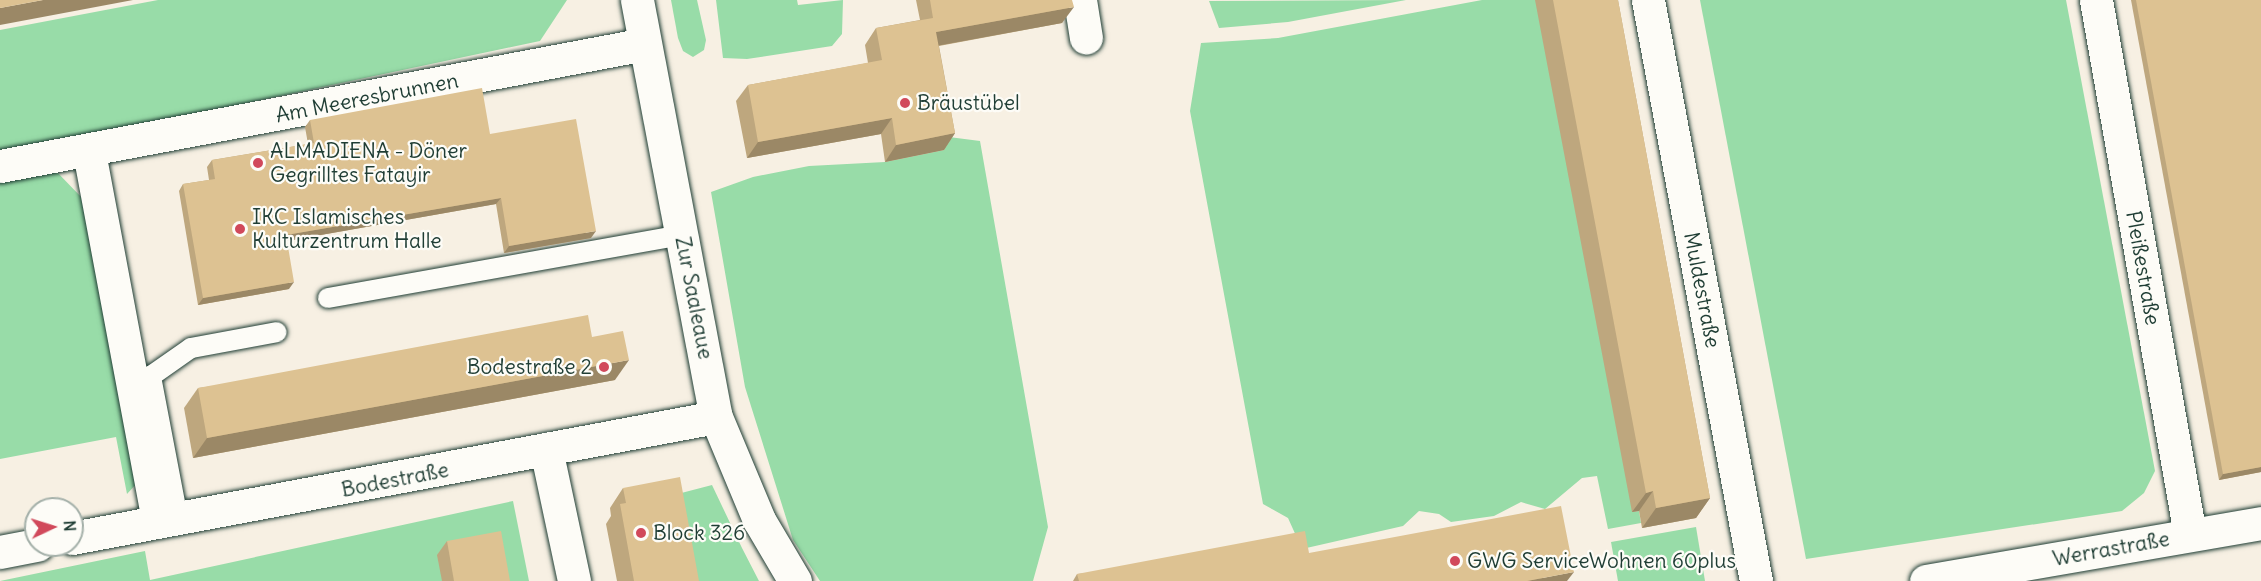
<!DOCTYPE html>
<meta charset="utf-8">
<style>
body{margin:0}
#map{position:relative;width:2261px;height:581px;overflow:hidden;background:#f7f0e3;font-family:Delius,sans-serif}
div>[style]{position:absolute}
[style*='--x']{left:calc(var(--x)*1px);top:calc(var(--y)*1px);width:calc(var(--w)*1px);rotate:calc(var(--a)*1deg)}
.green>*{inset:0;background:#98dca8}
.roads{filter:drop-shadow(0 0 2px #1f3d34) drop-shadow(0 0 2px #1f3d34)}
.lane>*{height:20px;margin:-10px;padding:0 10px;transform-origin:10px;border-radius:10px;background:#fdfcf7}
.street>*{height:33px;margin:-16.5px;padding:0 16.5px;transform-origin:16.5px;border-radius:16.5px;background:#fdfcf7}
.secondary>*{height:33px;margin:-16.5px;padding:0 16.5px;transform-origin:16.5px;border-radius:16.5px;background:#fdfcf7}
.wall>*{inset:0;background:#bea77e}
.shaded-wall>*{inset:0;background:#9b8866}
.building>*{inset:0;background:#ddc292}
.dots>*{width:16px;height:16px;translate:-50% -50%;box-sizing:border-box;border:3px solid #fdfcf7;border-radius:50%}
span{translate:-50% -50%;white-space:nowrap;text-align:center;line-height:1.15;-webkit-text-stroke:4.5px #fdfcf7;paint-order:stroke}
.street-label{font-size:21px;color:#1f3d34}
.poi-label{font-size:21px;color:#1f3d34}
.left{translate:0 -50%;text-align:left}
.right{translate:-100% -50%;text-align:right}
.north{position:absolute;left:24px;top:497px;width:60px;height:60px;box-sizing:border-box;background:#fdfcf7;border:2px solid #a4b0a9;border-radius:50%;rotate:86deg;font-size:16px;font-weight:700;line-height:24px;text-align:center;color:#1f3d34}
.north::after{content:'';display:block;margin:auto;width:21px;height:27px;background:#d1495b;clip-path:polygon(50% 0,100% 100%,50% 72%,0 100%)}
</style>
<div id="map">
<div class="green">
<i style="clip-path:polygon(158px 0,567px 0,540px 41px,0 155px,0 30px)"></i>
<i style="clip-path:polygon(671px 0,697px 0,706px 40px,704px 50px,693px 57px,683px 51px,678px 38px)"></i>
<i style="clip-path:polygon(716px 0,797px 0,798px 5px,843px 0,842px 34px,832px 46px,747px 59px,723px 58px)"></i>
<i style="clip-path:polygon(1406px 0,1288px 22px,1219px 28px,1209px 1px)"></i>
<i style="clip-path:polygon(1482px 0,1536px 0,1633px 512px,1639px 511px,1641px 523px,1608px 529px,1597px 476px,1582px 478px,1545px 509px,1521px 502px,1494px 516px,1451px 522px,1439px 514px,1419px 511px,1403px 526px,1302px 549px,1288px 518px,1263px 504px,1190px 111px,1201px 43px,1278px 38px)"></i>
<i style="clip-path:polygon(1700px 0,2066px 0,2155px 471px,2144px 493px,2122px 511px,1806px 559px)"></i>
<i style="clip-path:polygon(949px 137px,980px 141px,1048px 527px,1033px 581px,820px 581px,793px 540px,745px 387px,711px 192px,753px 177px,809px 166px,885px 162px,944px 150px)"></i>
<i style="clip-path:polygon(55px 170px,85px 201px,138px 482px,127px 494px,116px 437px,0 459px,0 180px)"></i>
<i style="clip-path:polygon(712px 485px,742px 548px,759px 581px,682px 581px,666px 497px)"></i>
<i style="clip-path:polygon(513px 501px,529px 581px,0 581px,145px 551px,150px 580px)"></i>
<i style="clip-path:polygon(1696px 527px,1705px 581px,1618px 581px,1611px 542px)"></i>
</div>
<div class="roads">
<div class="lane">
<i style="--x:328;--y:298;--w:360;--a:-10.1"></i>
<i style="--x:178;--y:518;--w:145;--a:-100.8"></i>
<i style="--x:151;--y:376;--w:49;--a:-35"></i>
<i style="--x:191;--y:348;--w:87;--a:-10.5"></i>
</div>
<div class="street">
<i style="--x:1080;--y:0;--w:38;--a:81"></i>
<i style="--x:1648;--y:0;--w:591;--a:79.47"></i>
<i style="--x:2096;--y:0;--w:543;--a:80.03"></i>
<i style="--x:89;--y:152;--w:376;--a:79.4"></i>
<i style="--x:0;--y:166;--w:656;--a:-10.71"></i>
<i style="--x:546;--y:449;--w:135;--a:78"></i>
<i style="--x:72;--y:538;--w:655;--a:-10.64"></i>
<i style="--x:0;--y:552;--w:38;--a:-11"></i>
<i style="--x:1926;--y:581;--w:340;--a:-9.8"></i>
</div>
<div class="secondary">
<i style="--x:637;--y:0;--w:424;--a:79.3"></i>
<i style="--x:716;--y:417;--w:112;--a:67.3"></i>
<i style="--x:759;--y:520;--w:71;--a:59.5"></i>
</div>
</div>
<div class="wall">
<i style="clip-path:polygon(916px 0,1072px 0,1062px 23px,939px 46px,955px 133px,944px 150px,885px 162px,881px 134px,747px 158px,736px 101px,748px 85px,868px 63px,865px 45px,876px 28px,920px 20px)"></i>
<i style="clip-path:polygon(1535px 0,1618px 0,1710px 498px,1696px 518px,1642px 528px,1639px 511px,1632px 512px)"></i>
<i style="clip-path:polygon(2131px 0,2261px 0,2261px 472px,2219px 480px)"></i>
<i style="clip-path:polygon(310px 120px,490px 134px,591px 238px,504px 253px,496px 204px,287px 241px,289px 289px,198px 305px,179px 191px,183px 184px,209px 180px,207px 167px,212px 160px,308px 144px,305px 127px)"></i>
<i style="clip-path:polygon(592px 337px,615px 380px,193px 458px,184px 408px,198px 388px)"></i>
<i style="clip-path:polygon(623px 488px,699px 581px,617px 581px,606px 524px,611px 516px,610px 508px)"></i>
<i style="clip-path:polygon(447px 541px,510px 581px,442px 581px,437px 555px)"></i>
<i style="clip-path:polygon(1309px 553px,1567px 581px,1073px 581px,1077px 574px)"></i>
</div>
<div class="shaded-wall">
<i style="clip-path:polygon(43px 0,133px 0,0 25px,0 8px)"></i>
<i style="clip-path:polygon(1074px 7px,1062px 23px,925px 48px,936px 32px)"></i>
<i style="clip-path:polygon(892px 118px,881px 134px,747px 158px,758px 142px)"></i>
<i style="clip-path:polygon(955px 133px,944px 150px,885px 162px,896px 145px)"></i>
<i style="clip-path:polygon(501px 198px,496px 204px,281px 242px,286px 235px)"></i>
<i style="clip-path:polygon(596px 231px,591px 238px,504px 253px,509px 246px)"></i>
<i style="clip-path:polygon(294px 282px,289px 289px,198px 305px,203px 298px)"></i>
<i style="clip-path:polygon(629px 360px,615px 380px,193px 458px,207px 438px)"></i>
<i style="clip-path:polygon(2261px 467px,2261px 472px,2219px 480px,2223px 474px)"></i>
<i style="clip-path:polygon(1653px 491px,1639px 511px,1632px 512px,1646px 493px)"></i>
<i style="clip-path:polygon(1710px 498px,1696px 518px,1642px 528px,1656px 508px)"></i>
<i style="clip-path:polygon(1574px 572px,1567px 581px,1527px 581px)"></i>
</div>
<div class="building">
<i style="clip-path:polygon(0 0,43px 0,0 8px)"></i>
<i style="clip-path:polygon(930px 0,1072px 0,1074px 7px,936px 32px,955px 133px,896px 145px,892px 118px,758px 142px,748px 85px,882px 60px,876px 28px,933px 18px)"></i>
<i style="clip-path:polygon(1553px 0,1618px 0,1710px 498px,1656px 508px,1653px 491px,1646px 493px)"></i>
<i style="clip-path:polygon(2136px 0,2261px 0,2261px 467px,2223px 474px)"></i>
<i style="clip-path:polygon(482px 88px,490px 134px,576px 119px,596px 231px,509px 246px,501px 198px,286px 235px,294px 282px,203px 298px,183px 184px,215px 179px,212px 160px,314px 143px,310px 120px)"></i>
<i style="clip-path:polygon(588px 315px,592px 337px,623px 331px,629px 360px,207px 438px,198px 388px)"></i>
<i style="clip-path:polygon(680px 477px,699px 581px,634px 581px,620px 504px,626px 503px,623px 488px)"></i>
<i style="clip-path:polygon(1561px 506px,1574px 572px,1527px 581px,1079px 581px,1077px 574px,1305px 531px,1309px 553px)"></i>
<i style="clip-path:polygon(501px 531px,510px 581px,454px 581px,447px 541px)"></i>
</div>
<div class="dots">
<i style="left:905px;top:103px;background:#d1495b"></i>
<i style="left:258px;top:163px;background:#d1495b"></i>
<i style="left:240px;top:229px;background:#d1495b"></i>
<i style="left:604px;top:367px;background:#d1495b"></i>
<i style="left:641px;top:533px;background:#d1495b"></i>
<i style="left:1455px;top:561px;background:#d1495b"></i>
</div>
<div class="street-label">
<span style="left:367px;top:98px;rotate:-11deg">Am Meeresbrunnen</span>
<span style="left:2143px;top:268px;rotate:80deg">Pleißestraße</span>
<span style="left:1702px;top:290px;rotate:79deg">Muldestraße</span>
<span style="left:694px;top:298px;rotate:79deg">Zur Saaleaue</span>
<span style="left:395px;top:480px;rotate:-11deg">Bodestraße</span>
<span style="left:2111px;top:549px;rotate:-10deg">Werrastraße</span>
</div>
<div class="poi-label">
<span class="left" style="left:917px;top:103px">Bräustübel</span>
<span class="left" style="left:270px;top:163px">ALMADIENA - Döner<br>Gegrilltes Fatayir</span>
<span class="left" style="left:252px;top:229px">IKC Islamisches<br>Kulturzentrum Halle</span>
<span class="right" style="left:592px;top:367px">Bodestraße 2</span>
<span class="left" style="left:653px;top:533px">Block 326</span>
<span class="left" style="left:1467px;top:561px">GWG ServiceWohnen 60plus</span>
</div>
<div class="north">N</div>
</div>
